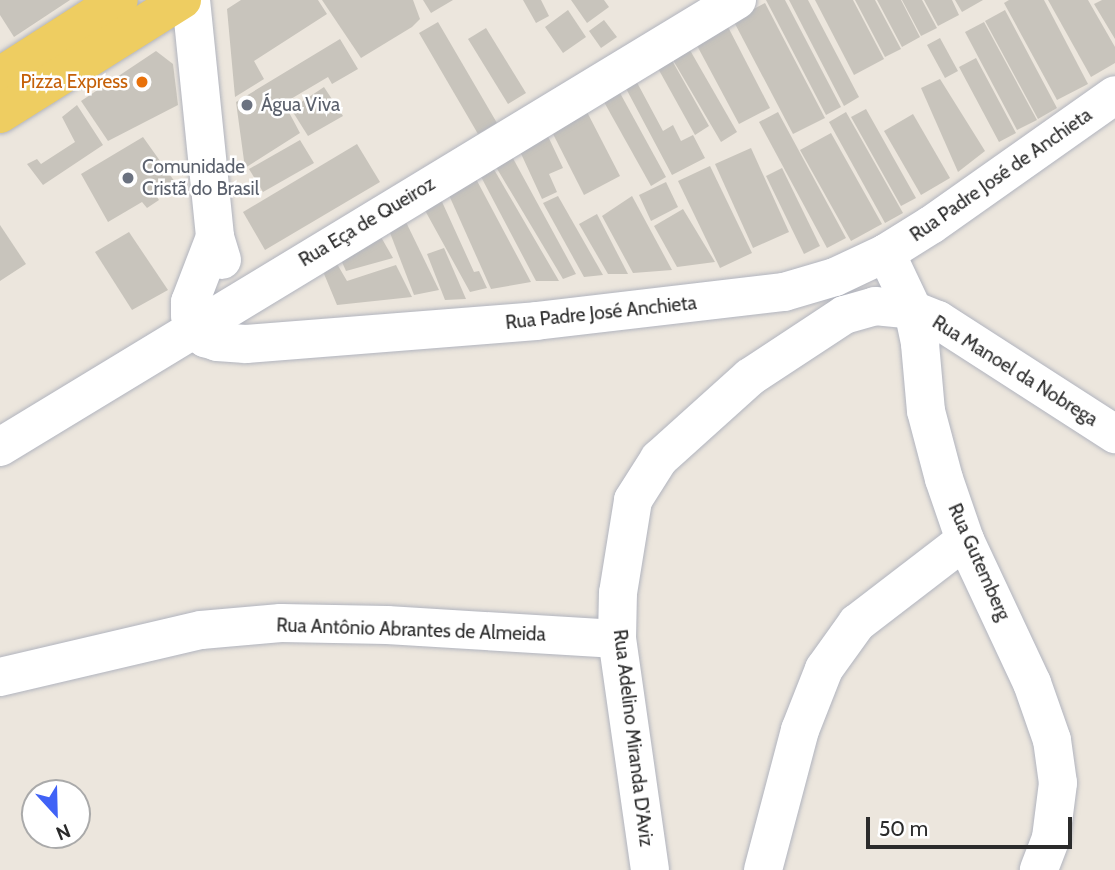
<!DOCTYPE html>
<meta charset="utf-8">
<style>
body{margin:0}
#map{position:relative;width:1115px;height:870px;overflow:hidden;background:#ece6dd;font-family:Cabin,sans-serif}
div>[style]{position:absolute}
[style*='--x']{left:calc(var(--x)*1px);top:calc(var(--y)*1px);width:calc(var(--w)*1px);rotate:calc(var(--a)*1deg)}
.building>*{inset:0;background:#c8c4bc}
.roads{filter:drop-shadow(0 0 2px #b1b4be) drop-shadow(0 0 2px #b1b4be)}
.minor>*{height:38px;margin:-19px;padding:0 19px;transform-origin:19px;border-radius:19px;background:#fff}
.major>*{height:38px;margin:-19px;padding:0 19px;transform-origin:19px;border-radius:19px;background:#eecd61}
.dots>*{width:19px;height:19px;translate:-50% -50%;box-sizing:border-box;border:4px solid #fff;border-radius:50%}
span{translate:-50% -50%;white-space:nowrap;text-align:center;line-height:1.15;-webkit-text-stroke:5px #fff;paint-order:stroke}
.food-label{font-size:19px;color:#c56008}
.right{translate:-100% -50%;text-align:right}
.worship-label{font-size:19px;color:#5b616d}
.left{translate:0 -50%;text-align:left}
.street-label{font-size:19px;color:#2b2b2b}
.north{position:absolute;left:21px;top:779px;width:70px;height:70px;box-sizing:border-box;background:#fff;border:2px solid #aaa;border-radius:50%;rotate:158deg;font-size:19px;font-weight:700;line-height:28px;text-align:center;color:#2b2b2b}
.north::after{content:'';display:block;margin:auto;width:24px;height:32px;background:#4062f6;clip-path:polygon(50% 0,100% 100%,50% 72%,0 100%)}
.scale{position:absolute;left:866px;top:817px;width:206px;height:32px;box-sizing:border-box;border:4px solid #2b2b2b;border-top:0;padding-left:9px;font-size:21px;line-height:24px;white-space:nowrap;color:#2b2b2b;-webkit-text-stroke:5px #fff;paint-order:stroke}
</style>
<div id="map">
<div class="building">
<i style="clip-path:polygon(0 0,70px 0,14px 37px,0 15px)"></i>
<i style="clip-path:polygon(241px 0,318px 0,327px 14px,254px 61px,264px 79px,235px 97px,227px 9px)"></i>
<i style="clip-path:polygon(322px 0,413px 0,420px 19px,412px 27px,361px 58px)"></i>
<i style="clip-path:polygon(423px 0,453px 0,431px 13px)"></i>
<i style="clip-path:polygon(523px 0,541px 0,549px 16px,536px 23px)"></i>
<i style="clip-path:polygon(571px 0,604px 0,609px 7px,587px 23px)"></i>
<i style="clip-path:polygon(766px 0,785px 0,841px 107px,826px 115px)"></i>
<i style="clip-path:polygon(789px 0,808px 0,859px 97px,844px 106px)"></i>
<i style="clip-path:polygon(815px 0,853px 0,884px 59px,854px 75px)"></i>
<i style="clip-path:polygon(855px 0,875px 0,901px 49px,885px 57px)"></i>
<i style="clip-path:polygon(877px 0,901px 0,920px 37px,902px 47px)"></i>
<i style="clip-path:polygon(902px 0,922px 0,937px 28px,921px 36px)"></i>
<i style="clip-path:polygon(924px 0,952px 0,959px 15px,938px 26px)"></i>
<i style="clip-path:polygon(955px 0,983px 0,962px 12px)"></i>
<i style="clip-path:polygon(1009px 0,1044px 0,1088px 84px,1057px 100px,1004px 3px)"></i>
<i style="clip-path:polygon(1048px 0,1088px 0,1115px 47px,1115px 63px,1091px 77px)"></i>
<i style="clip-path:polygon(1102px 0,1115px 0,1115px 39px,1094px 4px)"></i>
<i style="clip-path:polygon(765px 3px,825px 118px,793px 134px,733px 20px)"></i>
<i style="clip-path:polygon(568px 10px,586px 37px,563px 53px,545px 27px)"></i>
<i style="clip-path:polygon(1005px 10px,1057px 108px,1038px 119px,985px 21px)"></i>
<i style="clip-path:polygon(604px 20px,617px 37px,601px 48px,589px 31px)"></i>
<i style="clip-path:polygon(438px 22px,497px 123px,478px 134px,419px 33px)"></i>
<i style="clip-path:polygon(984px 22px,1037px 120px,1017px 130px,965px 32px)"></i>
<i style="clip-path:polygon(726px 23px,770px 108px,739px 124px,694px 40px)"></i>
<i style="clip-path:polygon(486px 28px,526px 93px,508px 104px,468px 39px)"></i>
<i style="clip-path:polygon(940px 38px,958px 71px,945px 78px,927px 45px)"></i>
<i style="clip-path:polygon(340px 39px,358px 69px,332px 84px,328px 77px,284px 103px,300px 133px,245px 168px,236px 102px)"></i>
<i style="clip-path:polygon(687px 45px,737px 132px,721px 142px,670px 55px)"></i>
<i style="clip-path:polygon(156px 51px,173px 64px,178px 105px,108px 141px,81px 101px)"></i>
<i style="clip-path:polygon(669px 55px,709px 126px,695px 135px,655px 63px)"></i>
<i style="clip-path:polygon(976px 58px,1016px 133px,999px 142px,959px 67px)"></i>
<i style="clip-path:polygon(633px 75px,663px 131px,673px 125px,681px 141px,693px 135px,705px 158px,672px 175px,622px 81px)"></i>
<i style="clip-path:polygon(940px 79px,985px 151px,958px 172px,921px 88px)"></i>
<i style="clip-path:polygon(324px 87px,343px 116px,308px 136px,291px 109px)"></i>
<i style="clip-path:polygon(620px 93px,666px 177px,651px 186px,604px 102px)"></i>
<i style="clip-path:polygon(77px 105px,103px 145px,43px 185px,27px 164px,37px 159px,41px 164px,75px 142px,62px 117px)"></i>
<i style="clip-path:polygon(866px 109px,916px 198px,901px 206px,851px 117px)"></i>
<i style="clip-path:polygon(586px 110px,620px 176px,584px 195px,550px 128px)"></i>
<i style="clip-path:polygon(778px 112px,846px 238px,827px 248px,759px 122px)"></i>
<i style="clip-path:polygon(846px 112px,903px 213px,885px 223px,829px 122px)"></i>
<i style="clip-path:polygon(913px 114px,950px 178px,921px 195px,884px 131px)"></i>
<i style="clip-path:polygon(546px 132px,563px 168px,549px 174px,557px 192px,542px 199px,517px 145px)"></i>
<i style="clip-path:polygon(831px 133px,882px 224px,851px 241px,800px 150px)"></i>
<i style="clip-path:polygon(143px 137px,175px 182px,155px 194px,159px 200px,147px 208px,142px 202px,108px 222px,81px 174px)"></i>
<i style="clip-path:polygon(300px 140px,314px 163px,263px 192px,249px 169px)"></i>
<i style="clip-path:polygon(357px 144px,380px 182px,265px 250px,243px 212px)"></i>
<i style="clip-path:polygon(751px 148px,789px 232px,753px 248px,715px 164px)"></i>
<i style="clip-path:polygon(509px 151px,576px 274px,563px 279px,493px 162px)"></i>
<i style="clip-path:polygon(492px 166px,559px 281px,536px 281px,479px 173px)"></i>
<i style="clip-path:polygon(710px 166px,752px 253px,720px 268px,678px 181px)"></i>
<i style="clip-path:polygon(782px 168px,820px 246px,804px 254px,766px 176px)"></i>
<i style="clip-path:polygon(475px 177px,531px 282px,491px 289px,448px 193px)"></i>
<i style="clip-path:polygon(666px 182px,678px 207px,651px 221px,639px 195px)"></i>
<i style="clip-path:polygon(438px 193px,474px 272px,479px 271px,487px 288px,470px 292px,422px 205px)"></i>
<i style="clip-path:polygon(558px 196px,603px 275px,584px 277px,543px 203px)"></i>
<i style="clip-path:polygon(632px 196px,672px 270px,633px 273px,602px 216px)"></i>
<i style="clip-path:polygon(683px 209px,715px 262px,677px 267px,654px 226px)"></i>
<i style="clip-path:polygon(597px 214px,628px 274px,608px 274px,579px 224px)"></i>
<i style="clip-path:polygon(405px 220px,439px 290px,414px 295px,387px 225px)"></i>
<i style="clip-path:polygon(0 225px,26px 264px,0 281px)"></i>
<i style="clip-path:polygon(377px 230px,393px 258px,346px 271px,338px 253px)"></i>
<i style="clip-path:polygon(129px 232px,168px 290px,132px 310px,95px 252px)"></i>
<i style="clip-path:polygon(444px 248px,466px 299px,445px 300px,427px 254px)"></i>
<i style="clip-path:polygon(333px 257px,347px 281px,396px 265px,412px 297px,337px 305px,322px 269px)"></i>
</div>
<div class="roads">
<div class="minor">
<i style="--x:191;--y:0;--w:238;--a:84.2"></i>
<i style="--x:215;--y:237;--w:24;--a:73"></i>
<i style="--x:215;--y:237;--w:70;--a:111"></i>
<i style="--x:190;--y:302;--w:13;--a:90"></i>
<i style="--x:190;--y:315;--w:13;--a:77"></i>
<i style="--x:193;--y:328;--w:16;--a:40"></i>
<i style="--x:205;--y:338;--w:13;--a:18"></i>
<i style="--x:217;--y:342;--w:29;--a:4"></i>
<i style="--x:246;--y:344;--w:291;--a:-4.5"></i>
<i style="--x:536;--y:321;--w:250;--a:-6.7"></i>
<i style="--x:784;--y:292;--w:53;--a:-16.4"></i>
<i style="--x:835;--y:277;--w:56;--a:-25.2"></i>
<i style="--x:886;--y:253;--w:53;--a:-31.9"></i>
<i style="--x:931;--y:225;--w:225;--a:-35.2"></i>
<i style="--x:886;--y:253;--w:63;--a:64.7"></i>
<i style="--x:913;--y:310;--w:35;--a:78"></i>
<i style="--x:920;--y:344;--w:67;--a:84.9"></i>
<i style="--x:926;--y:411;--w:70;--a:75.2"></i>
<i style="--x:944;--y:479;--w:65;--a:71"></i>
<i style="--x:965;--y:540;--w:158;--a:64.9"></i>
<i style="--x:1032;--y:683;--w:60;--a:70.7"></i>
<i style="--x:1052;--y:740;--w:43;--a:82.1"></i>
<i style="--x:1058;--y:783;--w:55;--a:97.3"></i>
<i style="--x:1051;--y:838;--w:34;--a:111"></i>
<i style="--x:0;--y:447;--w:862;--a:-31.24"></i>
<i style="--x:0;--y:677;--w:206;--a:-13.2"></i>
<i style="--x:201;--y:630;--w:80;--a:-5"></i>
<i style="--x:281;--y:623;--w:106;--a:1.1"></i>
<i style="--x:387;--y:625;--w:230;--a:3.5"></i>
<i style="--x:650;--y:870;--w:233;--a:-98.1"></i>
<i style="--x:617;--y:639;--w:46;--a:-88.8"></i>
<i style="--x:618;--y:593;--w:94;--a:-80.8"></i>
<i style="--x:633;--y:500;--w:49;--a:-57.6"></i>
<i style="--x:659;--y:459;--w:122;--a:-42"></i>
<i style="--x:750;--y:377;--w:113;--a:-33.4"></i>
<i style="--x:844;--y:315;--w:32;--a:-16"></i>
<i style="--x:875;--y:306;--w:38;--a:6"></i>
<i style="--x:913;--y:310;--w:27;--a:22"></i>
<i style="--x:938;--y:320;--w:211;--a:32.8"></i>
<i style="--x:763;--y:870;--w:145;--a:-75.2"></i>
<i style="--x:800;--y:730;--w:66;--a:-68.5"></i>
<i style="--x:824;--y:669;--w:57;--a:-54.3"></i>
<i style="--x:857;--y:623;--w:136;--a:-37.5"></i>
</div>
<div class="major">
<i style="--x:0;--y:76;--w:141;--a:-32.6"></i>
<i style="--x:0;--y:114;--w:215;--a:-32.1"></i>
</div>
</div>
<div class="dots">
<i style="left:142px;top:82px;background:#e8710a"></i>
<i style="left:247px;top:105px;background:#6b7280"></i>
<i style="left:128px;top:178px;background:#6b7280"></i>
</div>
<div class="food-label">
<span class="right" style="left:128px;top:82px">Pizza Express</span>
</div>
<div class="worship-label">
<span class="left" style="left:261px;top:105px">Água Viva</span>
<span class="left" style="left:142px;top:178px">Comunidade<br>Cristã do Brasil</span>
</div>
<div class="street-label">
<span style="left:1001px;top:175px;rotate:-35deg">Rua Padre José de Anchieta</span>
<span style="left:367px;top:222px;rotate:-31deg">Rua Eça de Queiroz</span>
<span style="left:601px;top:313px;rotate:-6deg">Rua Padre José Anchieta</span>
<span style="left:1015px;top:371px;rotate:32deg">Rua Manoel da Nobrega</span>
<span style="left:979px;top:562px;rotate:66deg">Rua Gutemberg</span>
<span style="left:411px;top:630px;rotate:2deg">Rua Antônio Abrantes de Almeida</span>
<span style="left:633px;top:738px;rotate:83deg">Rua Adelino Miranda D'Aviz</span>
</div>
<div class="north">N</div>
<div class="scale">50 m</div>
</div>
